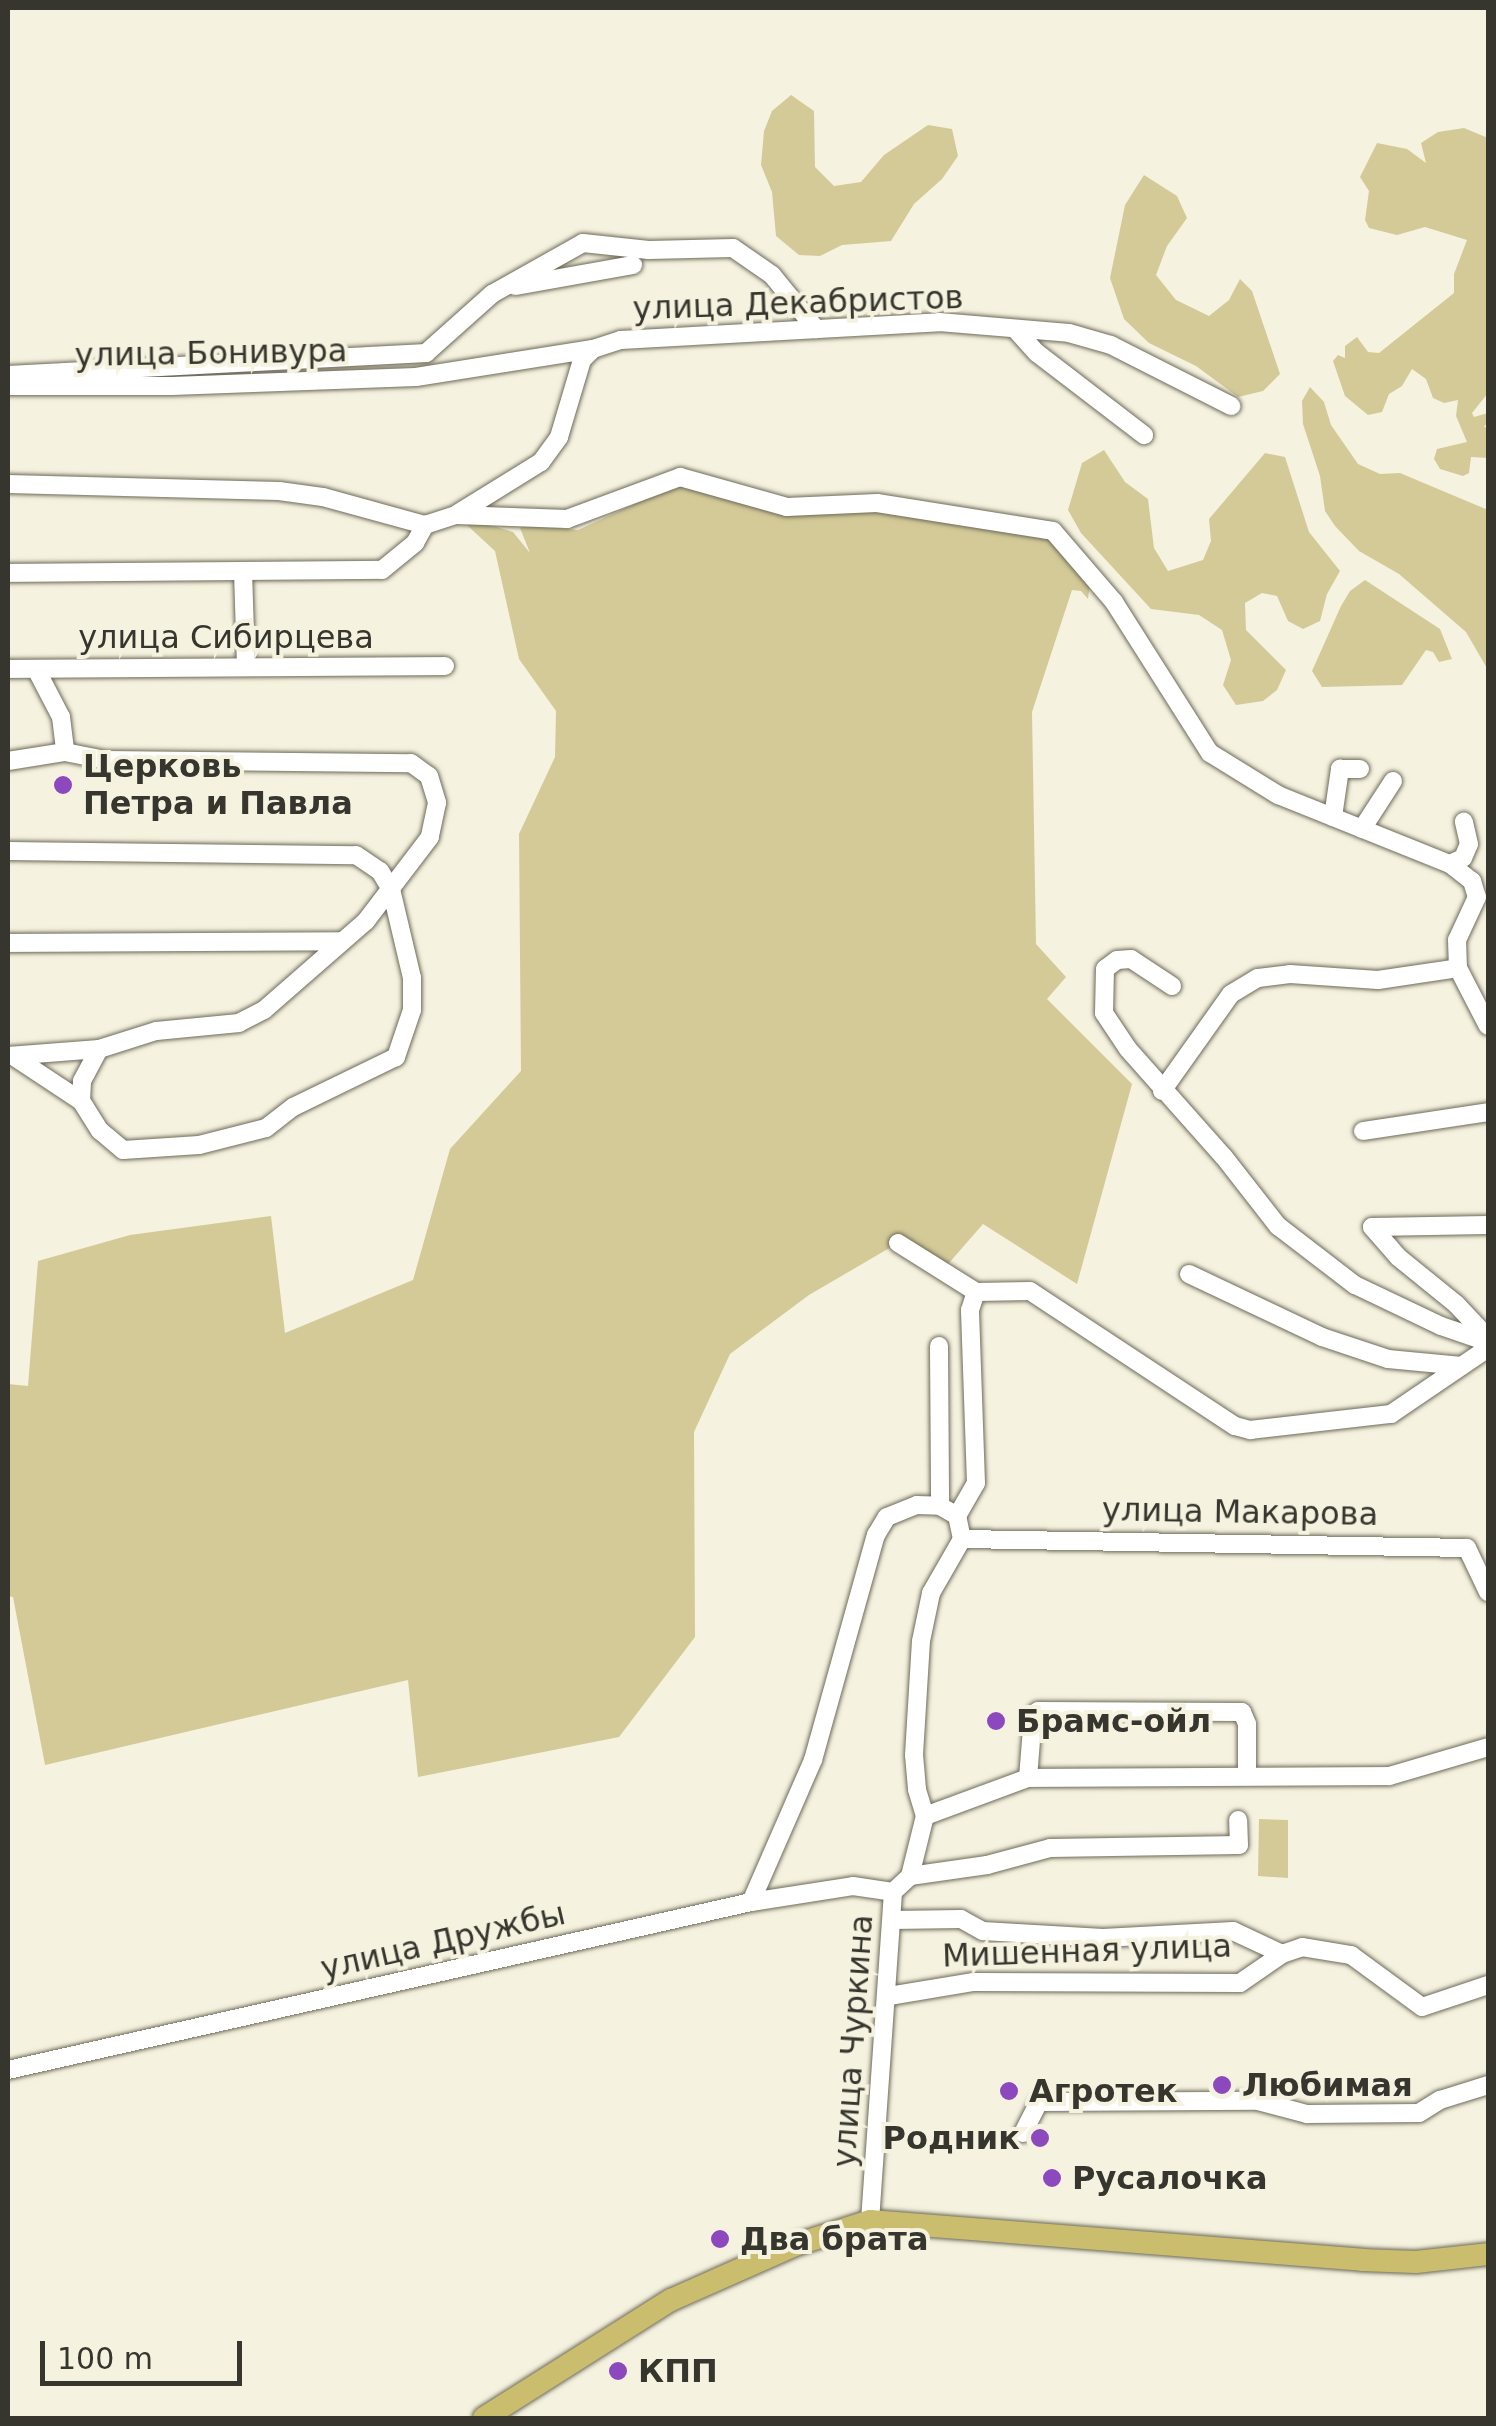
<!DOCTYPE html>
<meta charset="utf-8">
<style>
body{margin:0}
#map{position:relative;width:1496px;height:2426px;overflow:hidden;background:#f5f2df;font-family:"DejaVu Sans",sans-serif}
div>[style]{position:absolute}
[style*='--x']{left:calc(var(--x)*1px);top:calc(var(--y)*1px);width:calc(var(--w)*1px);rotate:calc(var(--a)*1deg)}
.green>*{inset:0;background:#d4ca98}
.roads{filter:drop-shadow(0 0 2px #6d6a59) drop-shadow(0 0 2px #6d6a59)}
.minor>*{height:18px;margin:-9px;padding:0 9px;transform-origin:9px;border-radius:9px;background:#fff}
.major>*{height:22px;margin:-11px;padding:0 11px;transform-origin:11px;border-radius:11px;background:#cabd6e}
.dots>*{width:28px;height:28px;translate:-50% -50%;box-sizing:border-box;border:5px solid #f5f2df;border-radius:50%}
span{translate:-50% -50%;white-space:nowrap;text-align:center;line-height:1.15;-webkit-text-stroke:8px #f5f2df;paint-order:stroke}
.street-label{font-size:32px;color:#36352e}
.poi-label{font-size:32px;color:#36352e;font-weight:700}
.left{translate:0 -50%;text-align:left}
.right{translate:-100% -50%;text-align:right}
.frame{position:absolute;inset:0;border:10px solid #36352e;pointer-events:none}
.scale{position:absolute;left:40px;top:2341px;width:202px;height:45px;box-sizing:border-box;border:5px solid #36352e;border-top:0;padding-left:12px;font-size:30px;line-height:35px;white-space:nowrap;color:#36352e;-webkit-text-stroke:8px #f5f2df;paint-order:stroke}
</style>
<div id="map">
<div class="green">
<i style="clip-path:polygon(791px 95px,814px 111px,815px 167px,834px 186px,861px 182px,884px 155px,928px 125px,952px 129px,958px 156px,942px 179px,914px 204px,891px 241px,842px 245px,820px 256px,799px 255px,776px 236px,772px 192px,761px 165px,764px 131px,772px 111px)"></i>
<i style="clip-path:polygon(1464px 128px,1488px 138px,1488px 393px,1472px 413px,1474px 417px,1488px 413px,1488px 423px,1484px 426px,1488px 430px,1488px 458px,1471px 457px,1469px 473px,1463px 476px,1440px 469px,1434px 459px,1437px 449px,1467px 442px,1456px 416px,1458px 400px,1444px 403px,1433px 398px,1426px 379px,1412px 369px,1402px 386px,1389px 394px,1382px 412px,1368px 415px,1345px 396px,1333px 361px,1338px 355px,1345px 358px,1345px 346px,1357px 337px,1368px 352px,1379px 353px,1454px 293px,1454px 274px,1467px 240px,1425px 227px,1397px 235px,1369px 228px,1365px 220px,1369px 191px,1360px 177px,1377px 143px,1407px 149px,1426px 163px,1421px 143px,1438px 132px)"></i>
<i style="clip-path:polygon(1144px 175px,1177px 196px,1187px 218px,1167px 246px,1156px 275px,1176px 300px,1209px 316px,1229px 300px,1240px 279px,1252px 291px,1280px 374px,1263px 391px,1238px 397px,1196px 366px,1149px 343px,1124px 319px,1110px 278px,1125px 205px)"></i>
<i style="clip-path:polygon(1310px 387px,1324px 402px,1331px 425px,1358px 464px,1380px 474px,1400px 473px,1488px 510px,1488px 670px,1466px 632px,1399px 574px,1359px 551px,1335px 526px,1325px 511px,1320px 476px,1303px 424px,1302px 401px)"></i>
<i style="clip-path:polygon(1104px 450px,1125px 482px,1148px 499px,1154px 548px,1168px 571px,1203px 560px,1211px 541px,1209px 519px,1265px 453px,1285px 457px,1309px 532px,1340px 571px,1327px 594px,1320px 621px,1303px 629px,1288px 621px,1277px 596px,1262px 593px,1245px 603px,1246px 630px,1286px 670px,1277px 690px,1263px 701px,1236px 705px,1223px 685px,1231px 660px,1222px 630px,1199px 615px,1151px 609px,1081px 533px,1068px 510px,1082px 463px)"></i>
<i style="clip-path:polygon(683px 482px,1049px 535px,1090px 583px,1088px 599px,1081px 591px,1072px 590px,1032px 712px,1036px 944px,1066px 977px,1047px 999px,1132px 1084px,1077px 1284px,983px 1224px,942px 1271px,898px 1243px,809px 1295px,730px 1354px,694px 1432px,695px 1637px,619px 1737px,418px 1777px,408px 1680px,45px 1765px,13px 1597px,8px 1596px,8px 1384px,28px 1386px,38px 1261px,130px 1235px,271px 1216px,285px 1333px,413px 1280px,450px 1149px,521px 1071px,519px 834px,555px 757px,556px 711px,519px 659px,495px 551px,456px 515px,513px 532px,530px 553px,520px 528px,526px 525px,578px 530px)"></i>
<i style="clip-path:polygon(1365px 580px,1440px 629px,1452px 659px,1439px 662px,1433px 652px,1426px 650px,1402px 685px,1322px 687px,1312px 671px,1341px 606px,1350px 591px)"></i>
<i style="clip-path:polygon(1259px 1819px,1288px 1820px,1288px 1878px,1258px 1876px)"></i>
</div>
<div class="roads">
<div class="minor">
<i style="--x:515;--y:286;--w:120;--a:-10.1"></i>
<i style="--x:1016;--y:330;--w:31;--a:48"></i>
<i style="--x:1037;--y:353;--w:135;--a:37.5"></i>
<i style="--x:8;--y:375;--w:419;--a:-3"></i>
<i style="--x:426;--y:353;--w:89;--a:-41.8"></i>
<i style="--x:492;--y:294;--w:104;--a:-29.3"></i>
<i style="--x:583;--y:243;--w:66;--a:6.1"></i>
<i style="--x:649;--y:250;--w:84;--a:-1.4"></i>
<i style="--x:733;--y:248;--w:47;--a:34.7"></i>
<i style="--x:772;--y:275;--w:70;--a:50.8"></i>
<i style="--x:8;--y:386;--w:164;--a:0"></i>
<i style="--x:172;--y:386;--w:244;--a:-2.1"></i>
<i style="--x:416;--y:377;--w:179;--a:-9"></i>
<i style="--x:8;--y:484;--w:271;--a:1.5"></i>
<i style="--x:279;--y:491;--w:44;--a:7.8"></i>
<i style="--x:323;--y:497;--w:106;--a:15.4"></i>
<i style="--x:457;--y:514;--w:99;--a:-31.8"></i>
<i style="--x:541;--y:462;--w:31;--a:-54"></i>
<i style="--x:559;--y:437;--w:80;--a:-73.4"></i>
<i style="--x:582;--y:360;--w:16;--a:-45"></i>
<i style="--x:593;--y:349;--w:29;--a:-18"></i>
<i style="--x:621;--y:340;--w:319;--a:-3.2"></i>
<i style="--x:939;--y:322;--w:130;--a:4.8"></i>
<i style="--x:1069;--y:333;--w:44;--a:15.9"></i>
<i style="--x:1111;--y:345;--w:135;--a:26.9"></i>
<i style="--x:425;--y:525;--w:33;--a:-18"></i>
<i style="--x:456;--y:515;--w:111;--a:2.1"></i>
<i style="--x:567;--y:519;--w:121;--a:-20.4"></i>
<i style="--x:680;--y:477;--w:111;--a:15.7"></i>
<i style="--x:787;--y:507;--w:90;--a:-2.5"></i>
<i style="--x:877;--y:503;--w:178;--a:9"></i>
<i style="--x:1053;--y:531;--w:94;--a:49.3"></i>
<i style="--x:1114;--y:602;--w:179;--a:57.6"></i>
<i style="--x:1210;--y:753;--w:80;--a:31.7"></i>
<i style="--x:1278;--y:795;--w:185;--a:21.9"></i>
<i style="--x:1450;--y:864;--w:28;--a:38"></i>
<i style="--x:1472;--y:881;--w:17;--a:73"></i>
<i style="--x:243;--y:571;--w:96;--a:88.2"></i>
<i style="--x:8;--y:573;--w:374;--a:-0.5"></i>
<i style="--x:382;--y:570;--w:43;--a:-39.3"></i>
<i style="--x:415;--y:543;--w:21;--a:-61"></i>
<i style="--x:8;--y:669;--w:437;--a:-0.4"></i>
<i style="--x:36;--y:669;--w:54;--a:62.5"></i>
<i style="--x:61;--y:717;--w:35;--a:83"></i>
<i style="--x:8;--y:761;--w:58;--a:-9"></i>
<i style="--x:65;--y:752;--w:41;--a:11.3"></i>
<i style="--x:105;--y:760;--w:306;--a:0.6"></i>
<i style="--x:411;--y:763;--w:22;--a:36"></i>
<i style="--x:429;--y:776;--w:28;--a:73"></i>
<i style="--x:437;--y:803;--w:35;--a:102"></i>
<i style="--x:430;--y:837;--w:106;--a:127.3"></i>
<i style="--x:366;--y:921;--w:135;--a:138.9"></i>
<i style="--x:264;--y:1010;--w:28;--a:153"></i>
<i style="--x:239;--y:1023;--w:83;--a:174.5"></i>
<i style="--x:156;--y:1031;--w:60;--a:162.5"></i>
<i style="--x:99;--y:1049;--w:91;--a:175.6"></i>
<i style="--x:1333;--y:817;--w:49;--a:-81.7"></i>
<i style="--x:1340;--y:769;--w:20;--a:0"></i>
<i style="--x:1362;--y:829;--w:57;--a:-57.1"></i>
<i style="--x:8;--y:851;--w:348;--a:0.7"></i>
<i style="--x:356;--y:855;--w:29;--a:34"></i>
<i style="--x:380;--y:871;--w:21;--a:59"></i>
<i style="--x:391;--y:889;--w:91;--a:76.7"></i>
<i style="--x:412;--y:978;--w:32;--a:90"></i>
<i style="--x:412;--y:1010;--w:50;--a:108.8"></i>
<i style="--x:396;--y:1057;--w:114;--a:154.1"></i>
<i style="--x:293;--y:1107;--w:34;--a:142"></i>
<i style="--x:266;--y:1128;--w:69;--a:165.8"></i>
<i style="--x:199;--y:1145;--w:76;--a:176.2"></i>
<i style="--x:123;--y:1150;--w:30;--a:-140"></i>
<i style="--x:100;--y:1131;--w:36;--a:-122"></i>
<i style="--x:81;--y:1101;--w:82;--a:-146.5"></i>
<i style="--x:1450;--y:864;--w:14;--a:-25"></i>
<i style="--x:1463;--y:858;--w:15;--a:-67"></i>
<i style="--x:1469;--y:844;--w:23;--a:-103"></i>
<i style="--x:1477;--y:897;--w:47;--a:114.9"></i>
<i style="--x:1457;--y:940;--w:28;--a:88"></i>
<i style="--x:1458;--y:968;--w:65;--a:62.7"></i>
<i style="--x:8;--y:943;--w:332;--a:-0.3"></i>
<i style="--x:1172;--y:986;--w:49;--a:-146.6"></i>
<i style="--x:1131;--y:959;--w:14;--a:176"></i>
<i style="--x:1117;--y:960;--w:15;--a:143"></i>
<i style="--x:1105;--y:969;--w:44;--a:91.3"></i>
<i style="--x:1104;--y:1013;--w:43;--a:56.3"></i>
<i style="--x:1128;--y:1049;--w:144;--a:48.4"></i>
<i style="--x:1224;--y:1157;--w:88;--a:52"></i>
<i style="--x:1278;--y:1226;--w:97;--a:37.5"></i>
<i style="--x:1355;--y:1285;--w:95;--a:25.5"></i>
<i style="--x:1441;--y:1326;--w:50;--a:18.8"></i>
<i style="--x:1162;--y:1091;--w:119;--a:-54.6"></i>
<i style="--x:1231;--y:994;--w:31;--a:-31"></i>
<i style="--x:1258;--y:978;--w:32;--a:-7"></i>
<i style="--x:1290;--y:974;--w:88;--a:3.9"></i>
<i style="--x:1378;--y:980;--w:81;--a:-8.5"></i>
<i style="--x:81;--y:1101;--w:20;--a:-87"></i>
<i style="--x:82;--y:1081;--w:36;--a:-62"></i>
<i style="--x:1363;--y:1131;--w:126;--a:-8.6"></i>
<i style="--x:1488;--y:1225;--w:116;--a:179"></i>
<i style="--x:1372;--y:1227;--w:40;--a:49"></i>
<i style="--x:1398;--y:1257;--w:75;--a:39"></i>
<i style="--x:1456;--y:1304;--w:47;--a:46.7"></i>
<i style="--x:898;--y:1243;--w:92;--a:32.1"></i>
<i style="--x:976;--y:1292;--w:54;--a:-1.1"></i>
<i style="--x:1030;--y:1291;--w:245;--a:33.4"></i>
<i style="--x:1235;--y:1426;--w:16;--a:15"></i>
<i style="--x:1250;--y:1430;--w:142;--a:-6.5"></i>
<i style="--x:1391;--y:1414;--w:117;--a:-34.2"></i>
<i style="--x:1189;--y:1274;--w:147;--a:25.3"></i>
<i style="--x:1322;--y:1337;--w:70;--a:18.4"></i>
<i style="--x:1388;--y:1359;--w:74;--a:5.4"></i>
<i style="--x:939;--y:1346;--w:160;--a:89.6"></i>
<i style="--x:962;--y:1539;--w:505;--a:1.02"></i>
<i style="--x:1467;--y:1548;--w:49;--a:64.5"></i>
<i style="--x:1028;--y:1778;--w:62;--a:-85.4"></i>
<i style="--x:1033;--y:1716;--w:7;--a:-45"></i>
<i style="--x:1038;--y:1711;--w:204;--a:0.3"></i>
<i style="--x:1242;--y:1712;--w:13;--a:67"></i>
<i style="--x:1247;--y:1724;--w:50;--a:90"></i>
<i style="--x:925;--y:1816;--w:110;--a:-20.3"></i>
<i style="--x:1028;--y:1778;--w:361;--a:-0.3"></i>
<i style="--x:1389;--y:1776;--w:103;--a:-16.3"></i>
<i style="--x:910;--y:1876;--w:78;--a:-8.1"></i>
<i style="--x:987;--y:1865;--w:65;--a:-15.1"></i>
<i style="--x:1050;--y:1848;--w:189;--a:-0.9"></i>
<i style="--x:1239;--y:1845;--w:25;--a:-92"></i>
<i style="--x:751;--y:1902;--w:155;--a:-66.4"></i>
<i style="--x:813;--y:1760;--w:234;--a:-74.4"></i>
<i style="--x:876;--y:1535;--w:21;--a:-59"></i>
<i style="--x:887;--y:1517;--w:32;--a:-22"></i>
<i style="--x:917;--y:1505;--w:23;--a:2"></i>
<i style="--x:940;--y:1506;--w:20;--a:30"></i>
<i style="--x:892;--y:1920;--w:69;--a:-0.8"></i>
<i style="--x:961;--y:1919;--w:25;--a:29"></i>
<i style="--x:983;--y:1931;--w:120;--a:3.3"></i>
<i style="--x:1103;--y:1938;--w:130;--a:-3.1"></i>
<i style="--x:1233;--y:1931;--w:54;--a:25.1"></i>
<i style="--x:889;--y:1996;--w:86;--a:-9.4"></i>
<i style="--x:974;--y:1982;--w:266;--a:0.2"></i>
<i style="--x:1240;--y:1983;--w:51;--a:-34.6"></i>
<i style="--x:1282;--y:1954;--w:21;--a:-19"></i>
<i style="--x:1302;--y:1947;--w:50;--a:9.3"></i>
<i style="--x:1351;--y:1955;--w:88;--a:36.2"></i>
<i style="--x:1422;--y:2007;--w:70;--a:-18.4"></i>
<i style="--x:8;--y:2070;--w:762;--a:-12.74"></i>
<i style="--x:751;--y:1902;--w:103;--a:-8.9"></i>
<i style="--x:853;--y:1886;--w:40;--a:8.5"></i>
<i style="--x:1023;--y:2133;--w:35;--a:-63"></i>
<i style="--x:1039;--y:2102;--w:219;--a:-0.3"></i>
<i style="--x:1258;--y:2101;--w:51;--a:14.9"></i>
<i style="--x:1307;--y:2114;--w:112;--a:-0.5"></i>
<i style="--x:1419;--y:2113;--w:25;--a:-32"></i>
<i style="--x:1440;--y:2100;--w:50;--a:-17.4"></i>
<i style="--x:870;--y:2221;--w:330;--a:-86"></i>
<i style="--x:893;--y:1892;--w:23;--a:-43"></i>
<i style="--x:910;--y:1876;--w:62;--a:-76"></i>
<i style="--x:925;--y:1816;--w:28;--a:-107"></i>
<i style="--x:917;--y:1789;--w:34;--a:-95"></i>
<i style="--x:914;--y:1755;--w:114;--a:-86.5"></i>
<i style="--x:921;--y:1641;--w:49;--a:-78.2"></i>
<i style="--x:931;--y:1593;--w:62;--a:-60.1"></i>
<i style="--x:962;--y:1539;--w:24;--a:-102"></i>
<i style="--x:957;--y:1516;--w:38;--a:-60"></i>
<i style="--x:976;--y:1483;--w:173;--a:-92"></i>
<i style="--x:970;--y:1310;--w:19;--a:-72"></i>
</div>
<div class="major">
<i style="--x:484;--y:2418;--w:221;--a:-32.3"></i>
<i style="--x:671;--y:2300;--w:136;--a:-23.9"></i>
<i style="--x:795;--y:2245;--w:79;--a:-17.7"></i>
<i style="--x:870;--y:2221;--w:494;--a:4.5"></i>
<i style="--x:1362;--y:2260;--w:54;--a:2.1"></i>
<i style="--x:1416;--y:2262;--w:72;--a:-6.3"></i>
</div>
</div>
<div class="dots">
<i style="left:63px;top:785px;background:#8c49be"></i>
<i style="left:996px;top:1721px;background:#8c49be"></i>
<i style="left:1222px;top:2085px;background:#8c49be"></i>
<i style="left:1009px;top:2091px;background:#8c49be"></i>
<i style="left:1040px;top:2138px;background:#8c49be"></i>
<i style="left:1052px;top:2178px;background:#8c49be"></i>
<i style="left:720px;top:2239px;background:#8c49be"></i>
<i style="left:618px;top:2371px;background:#8c49be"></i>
</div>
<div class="street-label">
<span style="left:798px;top:303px;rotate:-2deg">улица Декабристов</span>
<span style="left:211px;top:353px;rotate:-1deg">улица Бонивура</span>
<span style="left:226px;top:637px">улица Сибирцева</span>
<span style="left:1240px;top:1512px;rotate:1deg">улица Макарова</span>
<span style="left:443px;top:1941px;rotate:-13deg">улица Дружбы</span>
<span style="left:1087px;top:1951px;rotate:-2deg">Мишенная улица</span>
<span style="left:853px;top:2041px;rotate:-86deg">улица Чуркина</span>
</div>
<div class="poi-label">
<span class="left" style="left:83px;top:785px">Церковь<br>Петра и Павла</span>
<span class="left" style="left:1016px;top:1721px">Брамс-ойл</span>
<span class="left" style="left:1242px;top:2085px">Любимая</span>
<span class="left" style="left:1029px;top:2091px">Агротек</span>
<span class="right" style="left:1020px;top:2138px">Родник</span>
<span class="left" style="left:1072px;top:2178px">Русалочка</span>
<span class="left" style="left:740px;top:2239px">Два брата</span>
<span class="left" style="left:638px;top:2371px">КПП</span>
</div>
<div class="frame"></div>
<div class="scale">100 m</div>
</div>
